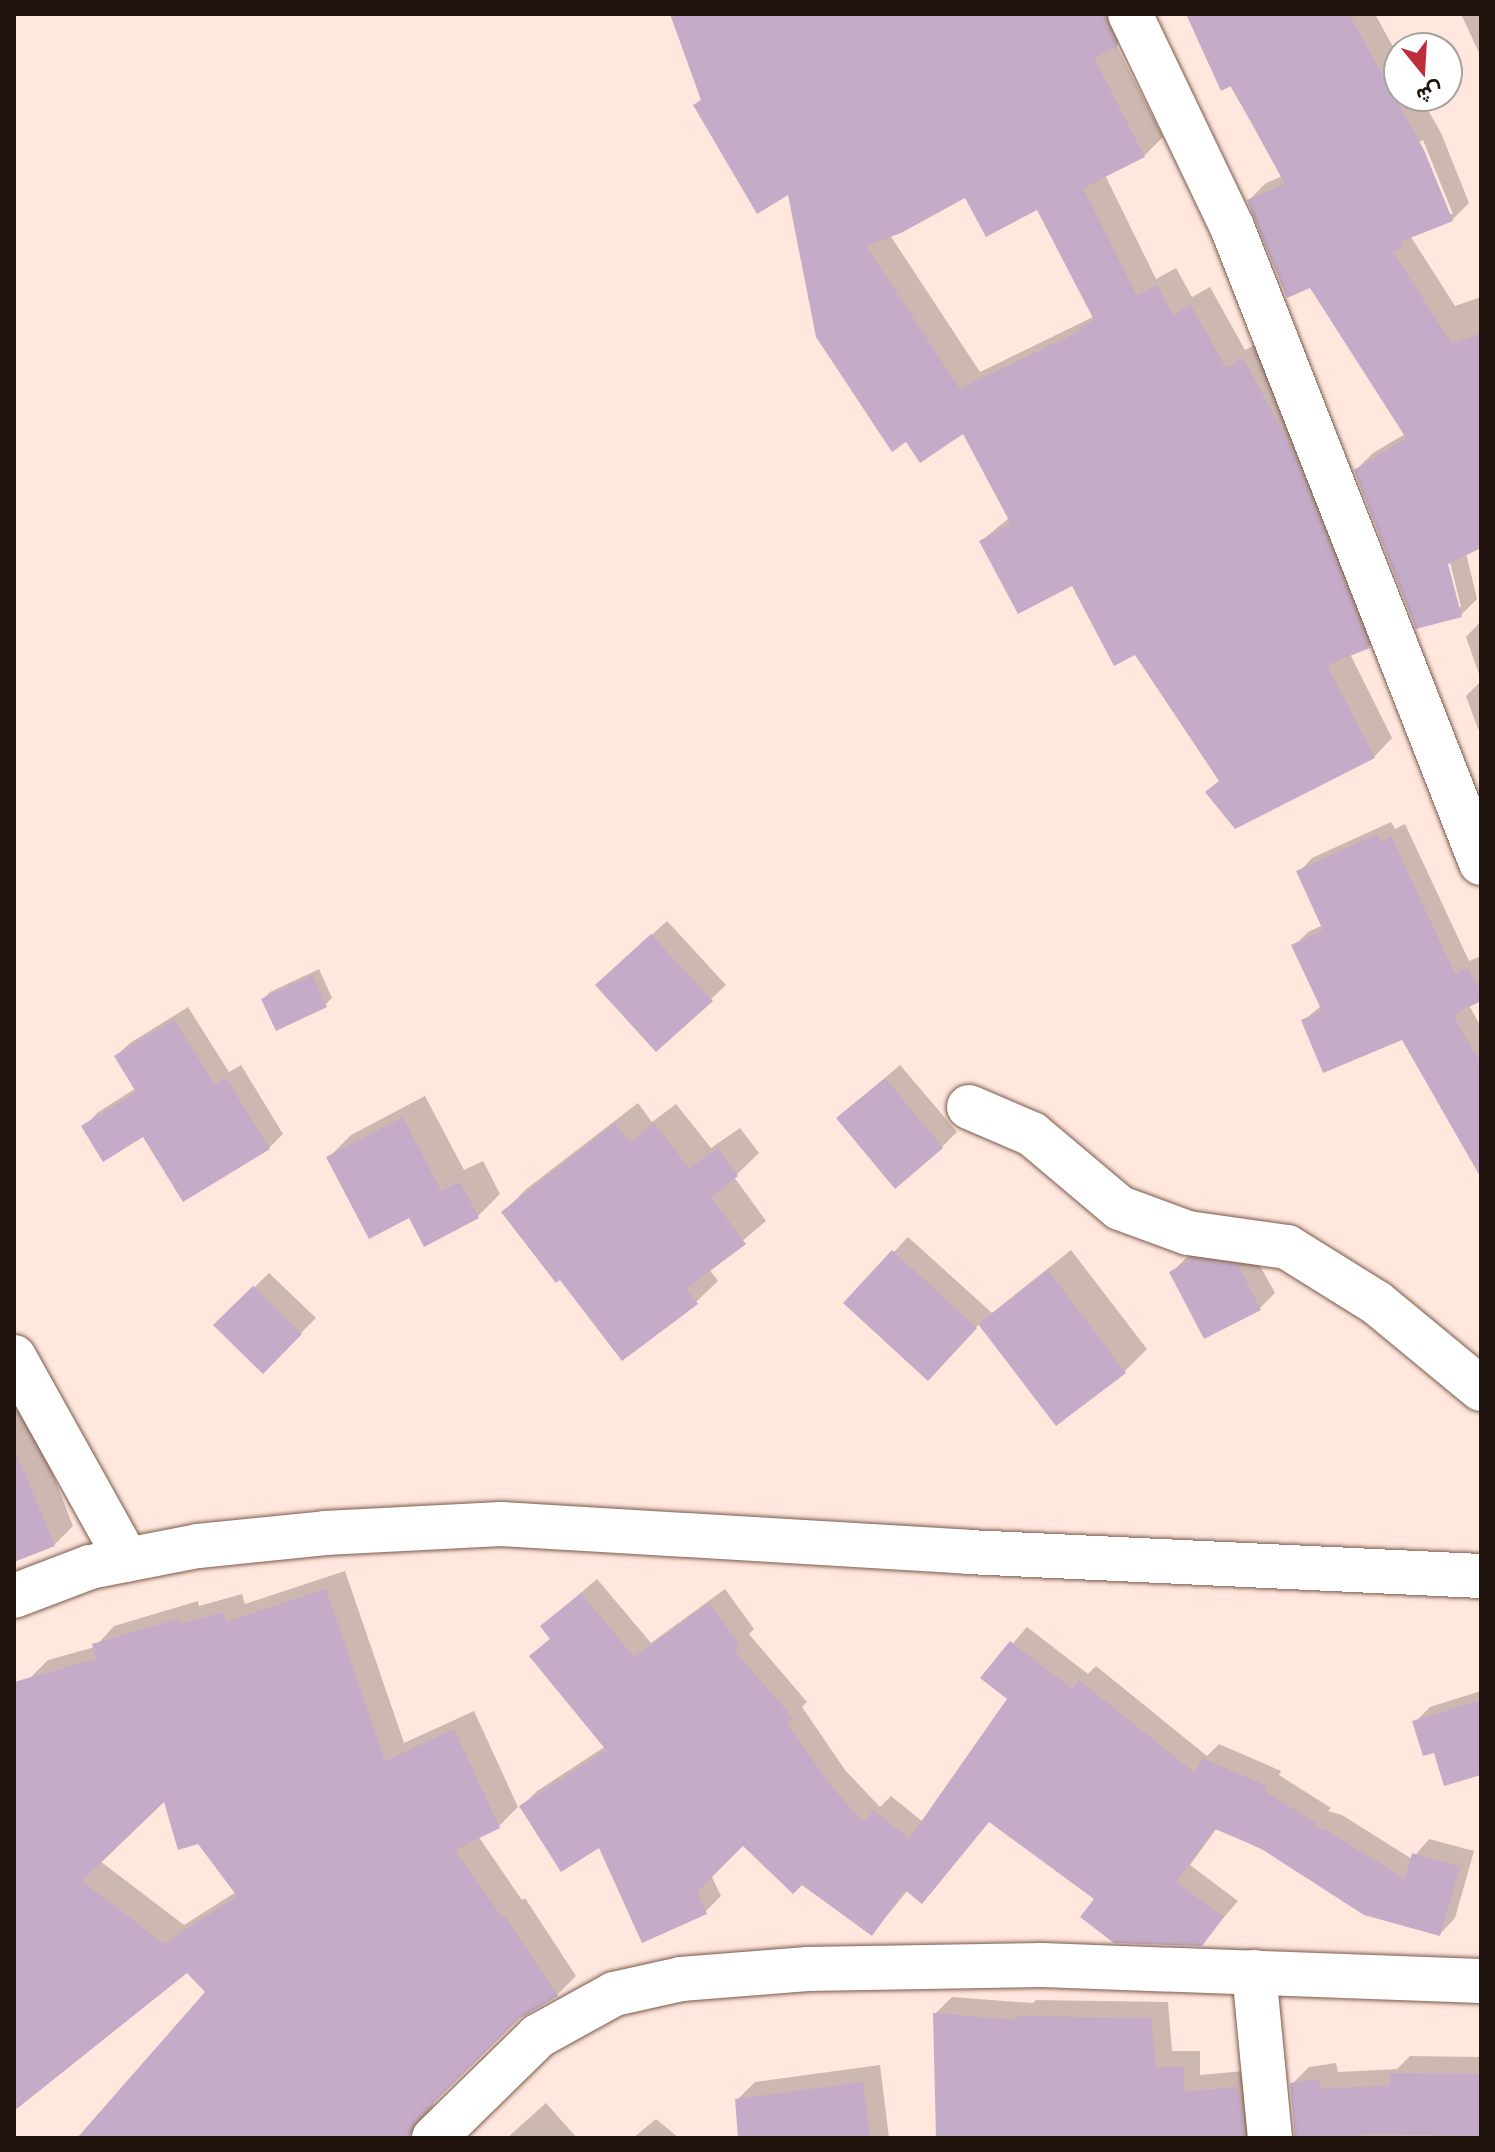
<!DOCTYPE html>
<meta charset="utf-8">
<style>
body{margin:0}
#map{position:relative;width:1495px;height:2152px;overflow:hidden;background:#ffe7dd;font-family:Cabin,Vazirmatn,sans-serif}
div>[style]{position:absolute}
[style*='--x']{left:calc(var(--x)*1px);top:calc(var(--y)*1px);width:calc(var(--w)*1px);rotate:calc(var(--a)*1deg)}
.shadow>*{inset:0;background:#0003}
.building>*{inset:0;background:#c4acc8}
.roads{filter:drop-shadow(0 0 2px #7b5a4c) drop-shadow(0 0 2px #7b5a4c)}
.street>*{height:44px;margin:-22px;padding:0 22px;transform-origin:22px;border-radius:22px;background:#fff}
.secondary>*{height:44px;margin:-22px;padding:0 22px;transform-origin:22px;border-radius:22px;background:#fff}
span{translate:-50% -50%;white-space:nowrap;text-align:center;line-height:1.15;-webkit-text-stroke:8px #fff;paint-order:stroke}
.frame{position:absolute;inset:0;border:16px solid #20130d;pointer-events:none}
.north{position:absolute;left:1383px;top:32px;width:80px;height:80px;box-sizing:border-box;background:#fff;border:2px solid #a6a19e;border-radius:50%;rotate:162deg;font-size:22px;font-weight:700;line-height:32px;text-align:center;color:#20130d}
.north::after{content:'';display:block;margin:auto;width:28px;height:36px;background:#be2d3c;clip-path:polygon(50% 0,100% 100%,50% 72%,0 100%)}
</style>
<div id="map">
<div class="shadow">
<i style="clip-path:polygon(evenodd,673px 14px,1130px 14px,1135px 25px,1116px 45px,1163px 137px,1144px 156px,1105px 175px,1156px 279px,1176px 268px,1192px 297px,1210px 287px,1245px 350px,1262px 341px,1388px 628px,1369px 646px,1350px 654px,1392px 738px,1374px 757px,1220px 780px,1136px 652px,1072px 583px,981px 541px,1009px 518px,964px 431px,907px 440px,790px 192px,695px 105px,703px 98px,673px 14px,966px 195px,1038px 207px,1095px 316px,980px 372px,890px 235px,966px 195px)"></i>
<i style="clip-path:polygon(evenodd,1188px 14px,1375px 14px,1399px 58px,1399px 96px,1420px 96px,1441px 133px,1469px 203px,1452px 220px,1411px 237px,1455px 306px,1481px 297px,1481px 546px,1466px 553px,1477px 599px,1460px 616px,1356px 470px,1373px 453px,1405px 434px,1311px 285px,1249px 200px,1266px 183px,1283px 176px,1188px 14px,1423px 140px,1453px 214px,1448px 214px,1419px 142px,1423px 140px,1188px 14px,1448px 554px,1461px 607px,1457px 607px,1444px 555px,1448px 554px)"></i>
<i style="clip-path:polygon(1461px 14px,1481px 14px,1481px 57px)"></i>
<i style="clip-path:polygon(1481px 621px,1481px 680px,1466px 637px)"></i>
<i style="clip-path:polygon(1481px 681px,1481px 728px,1478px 729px,1466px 696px)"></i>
<i style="clip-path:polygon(1391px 822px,1395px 829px,1405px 824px,1469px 961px,1481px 956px,1481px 999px,1469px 1005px,1481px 1027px,1481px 1132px,1403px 1037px,1303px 1021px,1322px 1005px,1294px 946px,1308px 932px,1323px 925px,1299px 872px,1312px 858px)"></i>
<i style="clip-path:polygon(667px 921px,726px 985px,711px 999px,612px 971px)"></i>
<i style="clip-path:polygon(319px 969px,332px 998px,325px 1005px,263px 999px,270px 992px)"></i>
<i style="clip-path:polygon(188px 1007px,229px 1072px,241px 1065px,283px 1134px,269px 1148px,184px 1200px,143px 1134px,84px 1127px,97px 1113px,136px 1088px,116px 1056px,130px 1043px)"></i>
<i style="clip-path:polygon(900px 1065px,957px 1132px,942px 1147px,838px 1118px)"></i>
<i style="clip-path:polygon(425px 1096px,464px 1170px,483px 1161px,500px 1194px,478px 1216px,410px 1216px,329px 1157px,351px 1135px)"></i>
<i style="clip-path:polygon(638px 1103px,652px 1122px,676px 1104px,711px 1148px,740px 1128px,759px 1153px,734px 1177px,766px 1221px,709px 1269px,718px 1281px,696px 1302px,561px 1277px,504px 1212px,525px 1190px)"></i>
<i style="clip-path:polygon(908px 1237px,992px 1313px,1071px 1250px,1147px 1349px,1125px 1371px,1057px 1423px,980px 1323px,943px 1364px,894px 1252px)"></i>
<i style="clip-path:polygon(1210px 1245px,1252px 1251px,1275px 1293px,1260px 1308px,1171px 1273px,1186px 1258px)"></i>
<i style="clip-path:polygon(269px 1273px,316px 1318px,263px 1371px,216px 1325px)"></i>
<i style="clip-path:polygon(14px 1374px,73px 1526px,54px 1545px,14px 1560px)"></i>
<i style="clip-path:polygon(evenodd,345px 1571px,404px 1743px,474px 1711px,518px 1807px,499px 1826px,478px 1836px,522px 1900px,525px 1898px,576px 1976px,557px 1995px,519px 2017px,435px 2099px,429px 2116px,406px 2138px,80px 2138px,208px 1992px,188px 1970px,14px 2109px,14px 1723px,29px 1679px,48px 1660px,95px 1647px,114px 1626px,198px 1601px,199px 1606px,242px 1594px,245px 1604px,345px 1571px,165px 1798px,236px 1892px,184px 1925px,100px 1861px,165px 1798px)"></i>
<i style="clip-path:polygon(597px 1579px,651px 1643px,725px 1589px,754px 1629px,749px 1634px,807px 1702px,802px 1707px,845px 1770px,880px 1807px,891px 1796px,923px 1822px,1010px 1698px,983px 1678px,1027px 1627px,1088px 1674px,1096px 1666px,1207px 1756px,1219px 1744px,1281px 1771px,1279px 1775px,1331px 1808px,1328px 1811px,1342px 1815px,1412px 1859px,1429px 1839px,1474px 1851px,1455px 1918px,1440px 1934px,1217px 1828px,1190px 1865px,1238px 1901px,1201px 1944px,1097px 1898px,990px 1820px,922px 1901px,908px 1890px,872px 1934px,743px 1843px,711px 1875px,721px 1896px,705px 1912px,600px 1846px,522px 1806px,537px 1791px,606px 1746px,532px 1656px,552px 1637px,542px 1626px)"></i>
<i style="clip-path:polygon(1481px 1691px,1481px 1773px,1436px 1750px,1415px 1722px,1430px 1707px)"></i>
<i style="clip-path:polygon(952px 1997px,1033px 2003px,1036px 2000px,1168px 2002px,1172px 2051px,1200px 2051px,1200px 2075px,1255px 2070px,1270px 2138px,939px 2138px,935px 2014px)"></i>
<i style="clip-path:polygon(1410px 2056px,1481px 2057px,1481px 2138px,1295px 2138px,1292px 2084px,1309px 2067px,1336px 2063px,1338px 2072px,1397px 2069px)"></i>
<i style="clip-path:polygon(880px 2065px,889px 2138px,740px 2138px,738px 2099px,755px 2082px)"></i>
<i style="clip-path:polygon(546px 2103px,577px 2138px,507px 2138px)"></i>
<i style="clip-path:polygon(656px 2119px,679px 2138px,633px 2138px)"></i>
</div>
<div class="building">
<i style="clip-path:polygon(evenodd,670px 14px,1102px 14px,1118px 46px,1094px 58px,1145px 157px,1083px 188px,1137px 296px,1157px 285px,1173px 315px,1191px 305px,1226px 368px,1243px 358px,1292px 449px,1370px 648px,1327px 665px,1375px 758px,1235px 829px,1205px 792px,1219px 781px,1135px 655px,1114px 666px,1072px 586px,1018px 614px,979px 541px,1011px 524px,963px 434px,920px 463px,906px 442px,892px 452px,816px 337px,788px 195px,757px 214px,693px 105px,701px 100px,670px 14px,965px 198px,986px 237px,1037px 210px,1094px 320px,1080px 327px,1082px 330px,960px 389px,866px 246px,901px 233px,965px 198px)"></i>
<i style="clip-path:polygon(1186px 14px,1349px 14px,1424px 150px,1453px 221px,1400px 242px,1403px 248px,1393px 252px,1452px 344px,1481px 333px,1481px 548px,1448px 564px,1462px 617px,1416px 629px,1354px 470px,1406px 438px,1310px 288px,1287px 298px,1247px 200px,1285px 184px,1231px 86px,1221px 91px)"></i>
<i style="clip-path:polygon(1377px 834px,1381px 842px,1391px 836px,1455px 974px,1468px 967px,1481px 992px,1481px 1001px,1453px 1015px,1481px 1064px,1481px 1178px,1402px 1040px,1323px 1073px,1301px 1020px,1322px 1011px,1291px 945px,1323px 930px,1296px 871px)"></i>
<i style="clip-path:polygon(651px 934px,713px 1001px,656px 1052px,595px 985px)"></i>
<i style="clip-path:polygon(312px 975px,327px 1007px,276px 1031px,261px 999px)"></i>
<i style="clip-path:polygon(174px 1019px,215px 1085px,226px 1078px,270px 1149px,183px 1202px,143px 1137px,103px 1162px,81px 1126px,136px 1092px,114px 1056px)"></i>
<i style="clip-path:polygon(885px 1078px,943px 1148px,895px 1189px,836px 1118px)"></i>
<i style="clip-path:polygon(403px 1117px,441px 1191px,460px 1182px,479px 1218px,424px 1247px,409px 1218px,369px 1239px,326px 1157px)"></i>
<i style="clip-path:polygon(615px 1123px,630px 1142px,654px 1123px,689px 1168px,718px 1148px,738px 1176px,711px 1197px,746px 1244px,686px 1289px,698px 1304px,622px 1361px,560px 1280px,556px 1283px,501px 1212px)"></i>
<i style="clip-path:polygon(892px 1250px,977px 1328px,928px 1381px,843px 1303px)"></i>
<i style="clip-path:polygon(1193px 1259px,1238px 1265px,1261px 1310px,1204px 1339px,1169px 1272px)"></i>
<i style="clip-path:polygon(1048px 1270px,1126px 1373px,1056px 1426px,978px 1324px)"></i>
<i style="clip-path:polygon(253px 1286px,302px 1334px,263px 1374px,213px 1325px)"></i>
<i style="clip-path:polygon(14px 1448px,55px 1546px,14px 1562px)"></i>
<i style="clip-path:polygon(evenodd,326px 1589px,385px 1761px,454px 1729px,500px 1828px,455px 1850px,502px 1917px,505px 1916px,558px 1996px,520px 2018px,416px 2120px,409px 2138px,77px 2138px,205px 1992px,187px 1973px,14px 2111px,14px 1682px,96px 1659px,92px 1644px,178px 1619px,180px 1624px,223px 1612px,226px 1622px,326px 1589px,164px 1802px,178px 1850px,198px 1844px,237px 1896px,164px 1944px,82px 1881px,164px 1802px)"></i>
<i style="clip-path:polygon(581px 1593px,634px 1657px,709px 1603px,740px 1645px,734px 1650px,793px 1718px,787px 1723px,830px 1785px,864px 1822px,874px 1810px,909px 1839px,1007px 1699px,980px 1678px,1010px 1641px,1072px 1689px,1079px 1680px,1195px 1773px,1202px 1758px,1267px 1786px,1265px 1791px,1317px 1824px,1312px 1826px,1326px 1830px,1405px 1879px,1412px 1853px,1460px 1867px,1440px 1936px,1364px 1915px,1260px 1848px,1215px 1829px,1176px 1882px,1224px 1917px,1202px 1946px,1114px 1943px,1080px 1917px,1094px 1899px,989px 1822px,922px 1904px,905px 1890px,872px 1936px,802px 1885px,793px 1894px,743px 1846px,697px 1892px,707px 1914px,642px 1943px,599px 1848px,561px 1872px,519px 1806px,606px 1750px,529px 1656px,550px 1639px,540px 1626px)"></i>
<i style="clip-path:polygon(1481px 1700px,1481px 1775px,1444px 1786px,1434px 1753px,1423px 1756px,1412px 1721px)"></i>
<i style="clip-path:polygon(933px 2013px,1017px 2020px,1017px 2016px,1151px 2018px,1156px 2067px,1184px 2067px,1184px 2092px,1238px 2087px,1245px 2138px,936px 2138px)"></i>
<i style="clip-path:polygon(1390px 2073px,1481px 2074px,1481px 2136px,1363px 2134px,1363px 2138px,1295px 2138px,1290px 2083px,1319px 2079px,1321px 2089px,1390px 2085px)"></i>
<i style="clip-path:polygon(863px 2082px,870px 2138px,738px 2138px,735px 2099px)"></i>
</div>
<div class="roads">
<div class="street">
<i style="--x:1130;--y:14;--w:236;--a:64.4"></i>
<i style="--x:1232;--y:227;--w:683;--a:68.62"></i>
<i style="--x:969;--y:1107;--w:69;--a:23.2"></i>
<i style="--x:1032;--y:1134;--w:115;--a:40.1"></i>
<i style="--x:1120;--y:1208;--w:72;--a:20.2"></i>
<i style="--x:1188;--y:1233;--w:100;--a:8"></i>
<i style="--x:1287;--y:1247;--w:106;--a:31.9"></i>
<i style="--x:1377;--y:1303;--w:135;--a:39.6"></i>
<i style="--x:14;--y:1357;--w:232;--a:60.9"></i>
<i style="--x:1254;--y:1972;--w:167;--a:84.5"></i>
<i style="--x:434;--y:2138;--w:146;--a:-44.4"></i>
<i style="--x:538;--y:2036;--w:87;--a:-28.9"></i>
<i style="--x:614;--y:1994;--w:69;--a:-12.6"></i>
<i style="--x:681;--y:1979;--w:127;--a:-4.5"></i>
<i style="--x:808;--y:1969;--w:234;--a:-1"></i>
<i style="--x:1042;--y:1965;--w:439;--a:2.1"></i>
</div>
<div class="secondary">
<i style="--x:14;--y:1596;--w:81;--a:-20.9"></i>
<i style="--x:90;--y:1567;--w:110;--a:-11"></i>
<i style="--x:198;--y:1546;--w:128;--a:-5.8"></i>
<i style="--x:325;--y:1533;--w:176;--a:-2.9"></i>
<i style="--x:501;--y:1524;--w:468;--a:3.4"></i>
<i style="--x:968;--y:1552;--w:514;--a:2.68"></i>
</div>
</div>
<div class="frame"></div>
<div class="north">ش</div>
</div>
